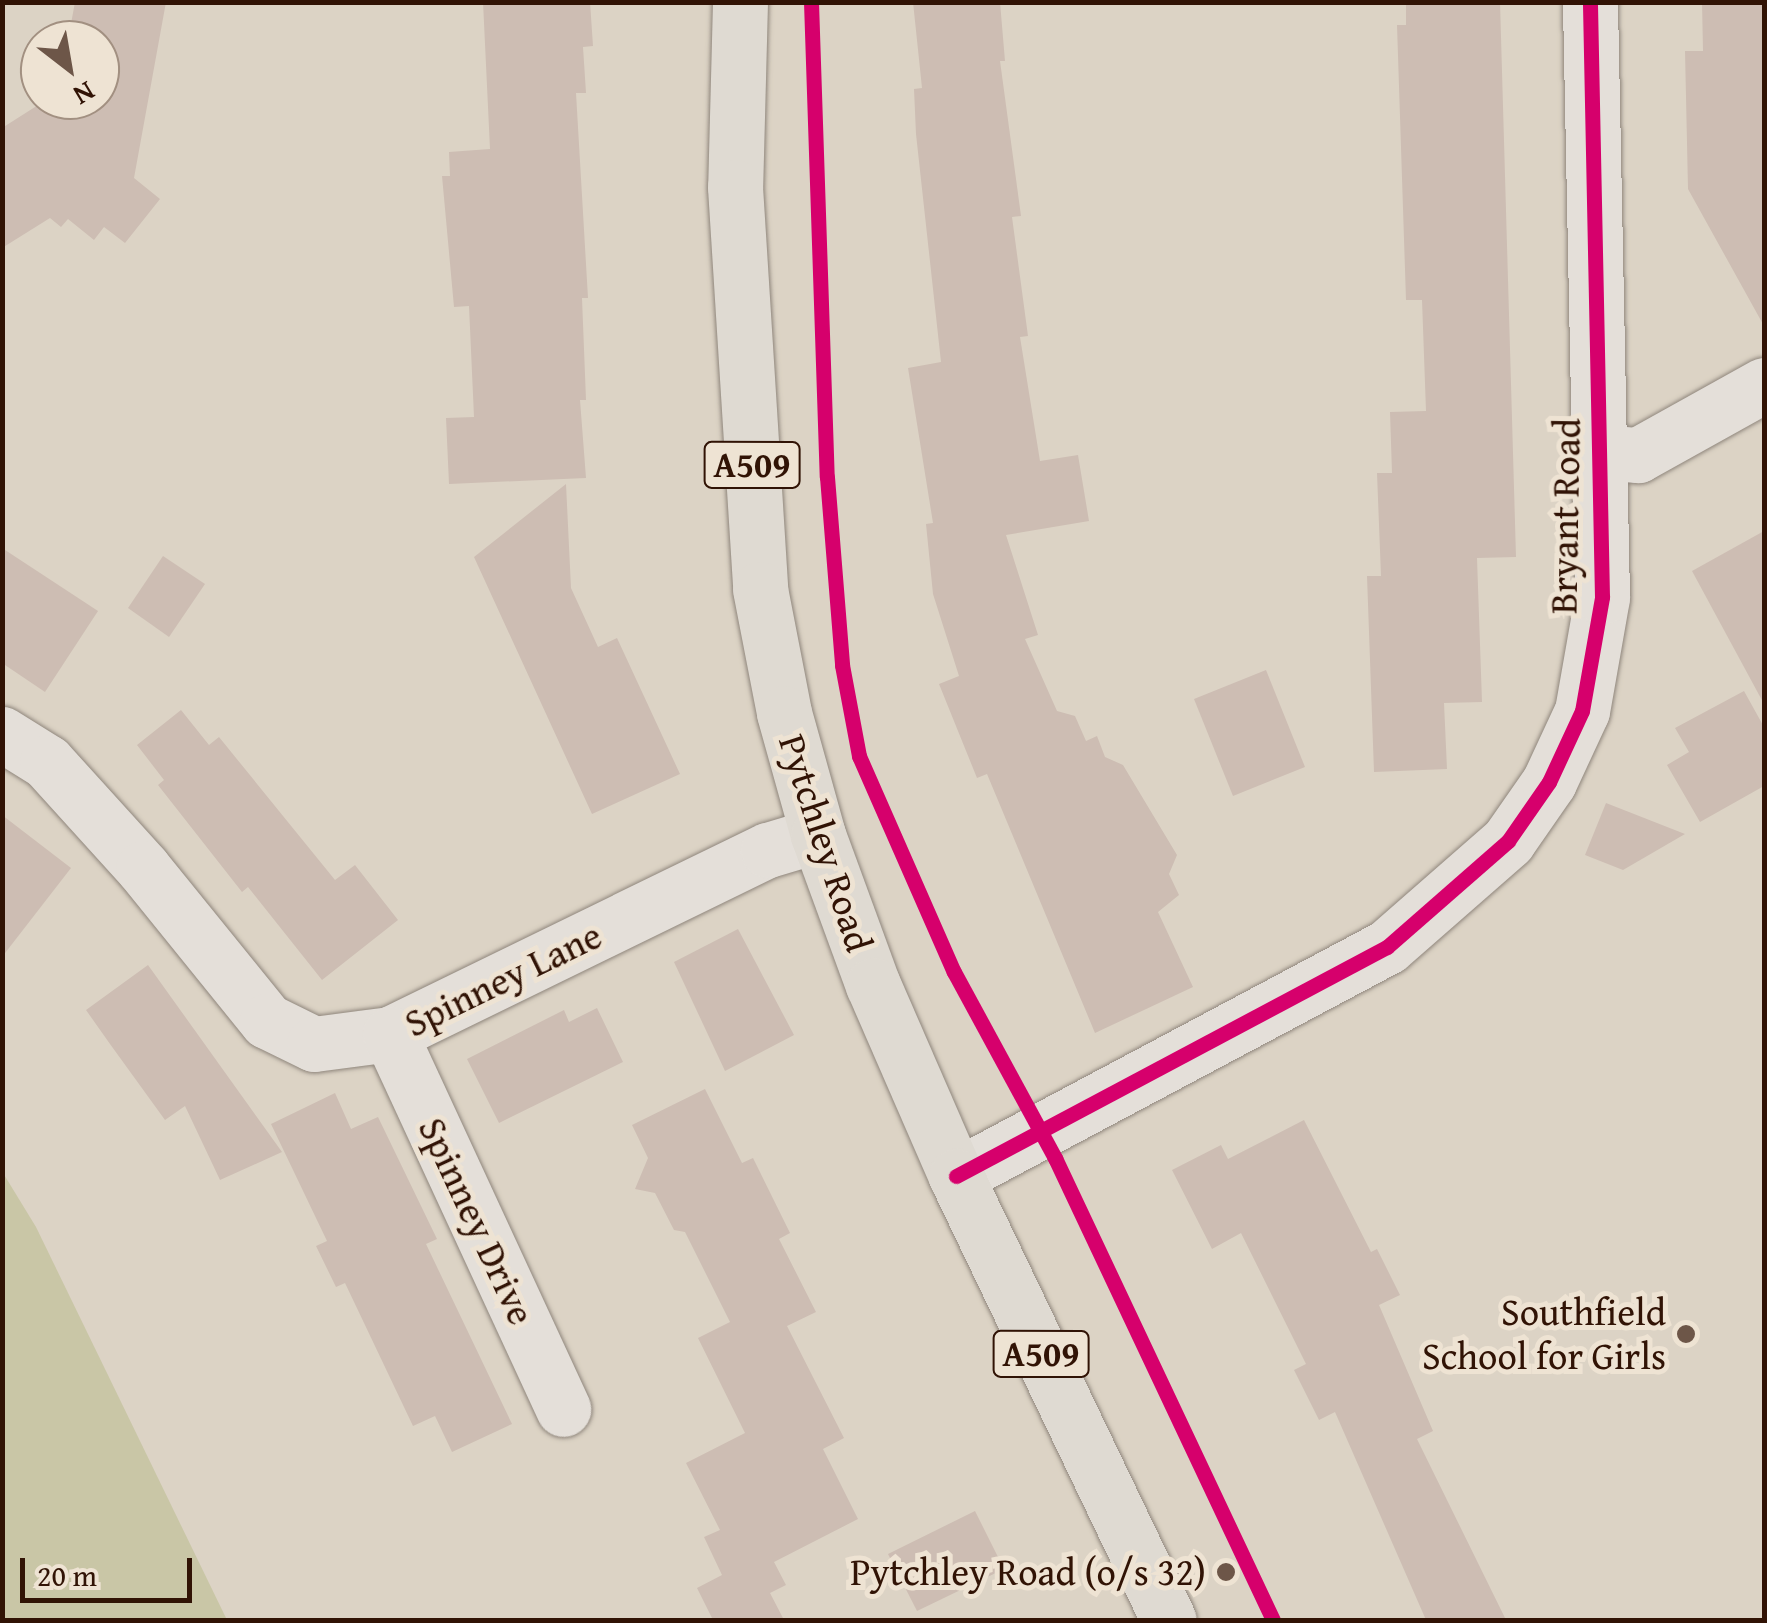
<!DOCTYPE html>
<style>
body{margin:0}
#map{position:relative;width:1767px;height:1623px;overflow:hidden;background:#dcd3c5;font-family:"Gentium Book Plus",serif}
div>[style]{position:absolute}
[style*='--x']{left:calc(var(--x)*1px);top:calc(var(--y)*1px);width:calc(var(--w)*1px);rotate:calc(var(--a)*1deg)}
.green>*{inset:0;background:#c9c6a6}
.building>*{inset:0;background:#cdbdb3}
.roads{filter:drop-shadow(0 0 2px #8f867c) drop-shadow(0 0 2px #8f867c)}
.minor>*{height:55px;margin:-27.5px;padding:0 27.5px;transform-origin:27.5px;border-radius:27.5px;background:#e4dfd9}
.major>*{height:55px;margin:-27.5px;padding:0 27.5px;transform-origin:27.5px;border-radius:27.5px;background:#dfdad2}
.cycleway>*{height:15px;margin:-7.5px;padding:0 7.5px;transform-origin:7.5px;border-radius:7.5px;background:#d6006c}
.dots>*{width:28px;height:28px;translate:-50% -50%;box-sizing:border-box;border:5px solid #eee3d3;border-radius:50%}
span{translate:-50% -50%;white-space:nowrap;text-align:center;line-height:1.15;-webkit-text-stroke:10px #eee3d3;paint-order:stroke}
.shield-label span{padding:2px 8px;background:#eee3d3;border:2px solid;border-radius:8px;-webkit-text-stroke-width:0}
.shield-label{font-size:35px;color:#311305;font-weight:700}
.street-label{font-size:38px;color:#311305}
.poi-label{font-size:38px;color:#311305}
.right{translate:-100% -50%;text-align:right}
.frame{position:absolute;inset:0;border:5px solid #311305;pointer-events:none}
.north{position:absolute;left:20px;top:20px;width:100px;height:100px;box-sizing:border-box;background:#eee3d3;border:2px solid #a29081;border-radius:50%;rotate:149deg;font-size:28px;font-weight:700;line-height:40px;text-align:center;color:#311305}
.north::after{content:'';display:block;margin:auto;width:35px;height:45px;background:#6d5648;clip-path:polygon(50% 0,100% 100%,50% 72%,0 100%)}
.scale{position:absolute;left:20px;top:1558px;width:172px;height:45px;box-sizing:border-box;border:5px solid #311305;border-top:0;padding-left:12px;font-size:30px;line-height:35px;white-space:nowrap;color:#311305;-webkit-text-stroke:8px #eee3d3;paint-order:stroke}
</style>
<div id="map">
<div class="green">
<i style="clip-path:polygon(3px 1173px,36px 1227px,227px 1620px,3px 1620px)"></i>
</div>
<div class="building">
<i style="clip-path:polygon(75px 2px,166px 2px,134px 178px,160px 199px,125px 243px,104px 227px,94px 240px,68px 219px,61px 227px,50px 218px,2px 248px,2px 128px,46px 100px,100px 100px,100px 40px,68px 40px)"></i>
<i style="clip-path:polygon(483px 2px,590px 2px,593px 46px,583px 47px,586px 93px,576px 93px,588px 298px,582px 298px,586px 400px,580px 400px,586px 478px,449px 484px,446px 418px,474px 417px,469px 306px,454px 307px,442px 176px,450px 176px,449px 152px,490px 149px)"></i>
<i style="clip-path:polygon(913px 2px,1000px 2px,1005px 61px,1000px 61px,1021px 216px,1012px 217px,1028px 336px,1020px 337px,1040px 461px,1078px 455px,1089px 521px,1006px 535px,1038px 635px,1025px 639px,1057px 711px,1075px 716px,1086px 741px,1097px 736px,1105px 757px,1123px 765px,1177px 855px,1169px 874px,1179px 895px,1158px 912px,1193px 987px,1095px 1033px,987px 774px,977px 778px,939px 684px,959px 676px,933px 594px,926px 524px,933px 523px,908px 368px,941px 362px,916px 134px,914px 89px,922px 88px)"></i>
<i style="clip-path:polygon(1406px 2px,1500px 2px,1516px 557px,1477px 558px,1482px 702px,1444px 703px,1447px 769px,1374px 772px,1367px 576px,1381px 576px,1377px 473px,1392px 473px,1390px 412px,1426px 411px,1422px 300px,1406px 300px,1397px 25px,1406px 25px)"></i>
<i style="clip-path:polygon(1702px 2px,1764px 2px,1764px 326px,1688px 189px,1685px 51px,1703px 51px)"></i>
<i style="clip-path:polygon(566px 484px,571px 588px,598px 647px,617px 638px,680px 774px,592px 814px,474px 557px)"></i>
<i style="clip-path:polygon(1764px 531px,1764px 704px,1692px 571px)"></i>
<i style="clip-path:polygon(2px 548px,98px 611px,45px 692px,2px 663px)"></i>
<i style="clip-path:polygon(163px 556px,205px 584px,169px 637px,128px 608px)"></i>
<i style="clip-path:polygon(1266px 670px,1305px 767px,1233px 796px,1194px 699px)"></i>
<i style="clip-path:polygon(1744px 691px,1764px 727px,1764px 786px,1700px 822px,1667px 765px,1689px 752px,1675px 728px)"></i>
<i style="clip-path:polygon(181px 710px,209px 745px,219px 737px,335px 880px,355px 865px,398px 920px,322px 980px,248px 887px,242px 892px,158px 785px,164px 780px,137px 745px)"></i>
<i style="clip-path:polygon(1606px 803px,1685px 834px,1623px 870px,1585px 855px)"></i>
<i style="clip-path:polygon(2px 815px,71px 868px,2px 957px)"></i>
<i style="clip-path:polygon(738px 929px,794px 1035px,725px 1071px,674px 962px)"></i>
<i style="clip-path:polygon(148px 965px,282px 1152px,220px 1180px,185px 1106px,165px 1120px,110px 1044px,86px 1010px)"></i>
<i style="clip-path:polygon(597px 1008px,623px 1062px,499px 1123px,467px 1059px,564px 1010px,569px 1022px)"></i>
<i style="clip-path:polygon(705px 1089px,742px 1163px,753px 1158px,790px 1233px,779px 1239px,816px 1312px,787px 1326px,844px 1438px,823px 1449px,858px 1519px,774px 1562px,786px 1585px,770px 1593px,784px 1620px,713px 1620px,697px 1588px,722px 1575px,704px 1537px,720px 1530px,686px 1463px,745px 1433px,698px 1338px,730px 1322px,685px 1232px,674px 1230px,655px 1193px,635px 1189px,648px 1158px,632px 1125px)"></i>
<i style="clip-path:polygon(335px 1093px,351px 1129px,378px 1117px,437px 1239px,426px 1244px,512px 1424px,452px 1452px,435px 1416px,413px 1426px,345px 1283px,336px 1287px,316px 1246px,327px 1241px,271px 1124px)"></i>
<i style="clip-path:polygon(1304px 1120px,1371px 1252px,1377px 1249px,1400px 1295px,1379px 1305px,1433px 1431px,1417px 1439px,1506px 1620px,1426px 1620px,1335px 1412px,1319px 1420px,1294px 1370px,1306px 1364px,1241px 1233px,1212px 1249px,1172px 1170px,1221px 1145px,1228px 1159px)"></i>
<i style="clip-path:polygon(975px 1511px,1004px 1569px,917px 1611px,888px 1554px)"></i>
</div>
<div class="roads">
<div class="minor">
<i style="--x:1601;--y:452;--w:37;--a:5"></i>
<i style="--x:1638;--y:455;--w:144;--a:-29.1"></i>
<i style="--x:2;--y:734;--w:53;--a:31.9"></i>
<i style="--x:47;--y:762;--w:143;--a:47.8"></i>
<i style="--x:143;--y:868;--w:197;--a:51"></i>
<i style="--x:267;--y:1021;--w:52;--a:26.1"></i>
<i style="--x:314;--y:1044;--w:77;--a:-7.5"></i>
<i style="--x:390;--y:1034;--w:420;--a:-26"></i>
<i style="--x:768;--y:850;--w:52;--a:-16.7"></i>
<i style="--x:390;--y:1034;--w:413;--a:65.2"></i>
<i style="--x:956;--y:1176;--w:488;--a:-28"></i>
<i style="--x:1387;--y:947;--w:161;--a:-41.2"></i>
<i style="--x:1508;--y:841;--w:72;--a:-55.2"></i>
<i style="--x:1549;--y:782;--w:78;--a:-65.1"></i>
<i style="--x:1582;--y:711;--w:116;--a:-80"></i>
<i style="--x:1602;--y:597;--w:595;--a:-91.16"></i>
</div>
<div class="major">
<i style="--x:740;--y:2;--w:185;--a:91.5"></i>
<i style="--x:735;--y:187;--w:403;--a:86.4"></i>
<i style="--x:760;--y:589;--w:126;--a:79"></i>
<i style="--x:784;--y:713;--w:127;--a:74.4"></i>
<i style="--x:818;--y:835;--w:160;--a:69.9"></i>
<i style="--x:873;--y:985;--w:208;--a:66.5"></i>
<i style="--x:956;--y:1176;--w:492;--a:64.4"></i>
</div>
</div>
<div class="cycleway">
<i style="--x:811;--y:2;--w:475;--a:88.1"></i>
<i style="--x:827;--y:477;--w:189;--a:85.4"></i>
<i style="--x:842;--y:665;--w:93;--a:79.4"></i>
<i style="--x:859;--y:756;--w:236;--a:66.3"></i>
<i style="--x:954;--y:972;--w:212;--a:61.5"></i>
<i style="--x:1055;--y:1158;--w:511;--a:64.74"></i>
<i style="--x:956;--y:1176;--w:488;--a:-28"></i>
<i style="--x:1387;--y:947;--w:161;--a:-41.2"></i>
<i style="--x:1508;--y:841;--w:72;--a:-55.2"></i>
<i style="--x:1549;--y:782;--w:78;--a:-65.1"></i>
<i style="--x:1582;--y:711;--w:116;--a:-80"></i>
<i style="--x:1602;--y:597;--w:595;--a:-91.16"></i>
</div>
<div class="dots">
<i style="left:1686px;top:1334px;background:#6d5648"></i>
<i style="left:1226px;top:1572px;background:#6d5648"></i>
</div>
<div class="shield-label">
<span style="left:752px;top:465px">A509</span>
<span style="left:1041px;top:1354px">A509</span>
</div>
<div class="street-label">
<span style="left:1565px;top:516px;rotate:-89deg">Bryant Road</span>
<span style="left:826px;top:843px;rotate:72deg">Pytchley Road</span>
<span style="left:503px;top:979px;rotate:-26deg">Spinney Lane</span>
<span style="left:477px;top:1221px;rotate:65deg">Spinney Drive</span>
</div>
<div class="poi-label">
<span class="right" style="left:1666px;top:1334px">Southfield<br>School for Girls</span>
<span class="right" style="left:1206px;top:1572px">Pytchley Road (o/s 32)</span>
</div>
<div class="frame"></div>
<div class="north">N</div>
<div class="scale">20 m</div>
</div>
